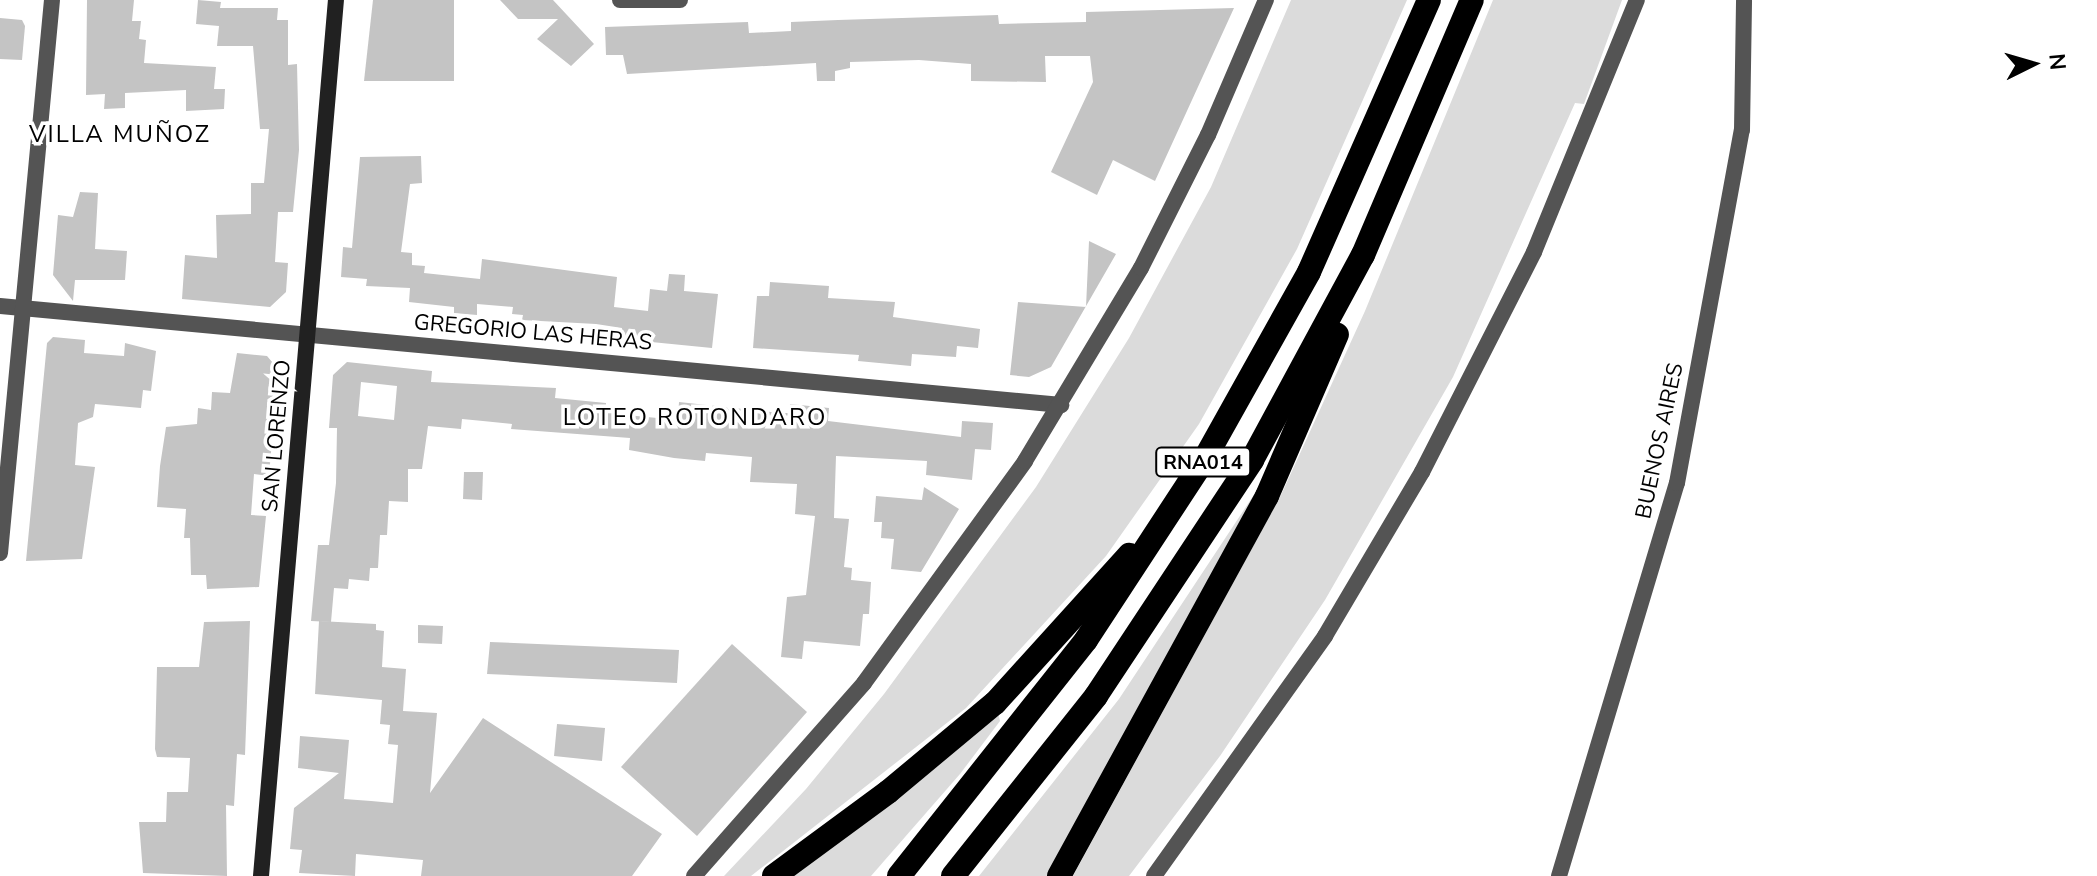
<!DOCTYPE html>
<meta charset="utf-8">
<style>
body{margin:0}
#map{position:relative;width:2097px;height:876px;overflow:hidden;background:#fff;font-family:"Nunito Sans",sans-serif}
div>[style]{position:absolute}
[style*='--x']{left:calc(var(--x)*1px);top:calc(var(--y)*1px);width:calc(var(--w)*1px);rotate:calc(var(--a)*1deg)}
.green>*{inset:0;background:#dbdbdb}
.building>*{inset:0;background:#c4c4c4}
.minor>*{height:16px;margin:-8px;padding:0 8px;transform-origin:8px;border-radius:8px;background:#545454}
.tertiary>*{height:16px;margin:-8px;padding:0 8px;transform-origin:8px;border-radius:8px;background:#545454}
.secondary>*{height:16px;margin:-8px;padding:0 8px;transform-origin:8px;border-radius:8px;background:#212121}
.motorway>*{height:24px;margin:-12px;padding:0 12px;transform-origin:12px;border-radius:12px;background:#000}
span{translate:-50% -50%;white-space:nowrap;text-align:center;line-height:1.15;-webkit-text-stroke:7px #fff;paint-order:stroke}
.shield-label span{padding:2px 6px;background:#fff;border:2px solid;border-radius:6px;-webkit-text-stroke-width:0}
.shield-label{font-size:20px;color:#000;font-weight:700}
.street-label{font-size:22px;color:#000}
.neighbourhood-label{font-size:24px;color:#000;letter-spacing:2px}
.north{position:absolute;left:1993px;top:24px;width:80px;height:80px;-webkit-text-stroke:6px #fff;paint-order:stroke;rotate:85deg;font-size:22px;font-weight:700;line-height:32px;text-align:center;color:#000}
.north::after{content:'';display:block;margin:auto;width:28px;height:36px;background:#000;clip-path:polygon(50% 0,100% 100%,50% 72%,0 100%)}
</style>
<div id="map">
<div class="green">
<i style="clip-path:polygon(1291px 0,1407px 0,1297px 249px,1199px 424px,1106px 556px,966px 708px,751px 876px,724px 876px,806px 789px,884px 694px,1036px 487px,1129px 338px,1211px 187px)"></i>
<i style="clip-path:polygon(1493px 0,1622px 0,1584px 104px,1575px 103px,1453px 377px,1325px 600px,1220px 756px,1129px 876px,1073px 876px,1281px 495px,1365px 311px)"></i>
<i style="clip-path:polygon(1261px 484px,1050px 876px,979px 876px,1119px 699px)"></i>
<i style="clip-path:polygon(998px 713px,1000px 721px,960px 774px,871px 876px,787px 876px)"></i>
</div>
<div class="building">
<i style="clip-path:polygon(87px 0,134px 0,132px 21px,141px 21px,139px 39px,146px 40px,144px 63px,216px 67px,214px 89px,225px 89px,224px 109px,186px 111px,186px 90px,125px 93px,125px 108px,104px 109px,105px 94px,86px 95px)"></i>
<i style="clip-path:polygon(198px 0,221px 2px,220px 8px,278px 8px,277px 20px,288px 20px,288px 65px,297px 64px,299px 150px,293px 212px,278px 212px,275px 262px,288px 263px,286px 292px,270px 307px,182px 299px,185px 255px,217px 258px,216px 215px,251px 214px,251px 183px,264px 183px,269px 129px,260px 129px,253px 46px,217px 46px,219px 26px,196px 24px)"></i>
<i style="clip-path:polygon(373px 0,454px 0,454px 81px,364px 81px)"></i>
<i style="clip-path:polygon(500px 0,553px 0,594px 44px,571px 66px,537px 39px,558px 19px,518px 19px)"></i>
<i style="clip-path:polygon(1234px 8px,1155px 181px,1113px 160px,1097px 195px,1051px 172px,1093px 82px,1090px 56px,1045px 56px,1046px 82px,971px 81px,971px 64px,919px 60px,850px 62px,850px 68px,835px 71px,835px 81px,817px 81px,816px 63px,627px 74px,623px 55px,606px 55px,605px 27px,748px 22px,749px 33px,791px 31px,791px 22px,838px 20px,998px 15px,999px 24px,1086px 22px,1086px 12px)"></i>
<i style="clip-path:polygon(0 18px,22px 20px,25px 26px,22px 60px,0 59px)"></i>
<i style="clip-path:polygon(421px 156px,422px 183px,410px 184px,401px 252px,412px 253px,412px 265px,425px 266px,424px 273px,480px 279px,482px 259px,617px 277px,614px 307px,648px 311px,650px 289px,667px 291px,669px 274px,685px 275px,684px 291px,718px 294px,712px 348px,621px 339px,622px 328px,596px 324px,522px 320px,523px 315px,512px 314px,513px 307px,477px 304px,477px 315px,454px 313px,454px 307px,409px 302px,410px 288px,366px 286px,367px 279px,341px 277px,343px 247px,352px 248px,360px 157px)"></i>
<i style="clip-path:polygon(80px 192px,98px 193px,95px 249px,127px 251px,125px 280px,75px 280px,73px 301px,53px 275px,58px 215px,73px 217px)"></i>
<i style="clip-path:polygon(1089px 241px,1116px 254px,1051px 367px,1029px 377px,1010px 375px,1018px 302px,1086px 307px)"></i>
<i style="clip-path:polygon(770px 282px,829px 286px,828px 298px,895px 302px,893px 317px,980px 329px,978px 348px,957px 346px,956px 357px,912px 354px,911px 366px,858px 361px,859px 355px,753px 348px,757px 296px,769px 296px)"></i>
<i style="clip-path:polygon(53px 337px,85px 340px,84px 353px,124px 356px,125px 343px,156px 351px,151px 391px,143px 390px,141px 408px,95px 404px,93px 417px,78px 423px,75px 465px,95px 467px,82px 559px,26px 561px,47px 343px)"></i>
<i style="clip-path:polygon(237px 353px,267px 356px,278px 369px,269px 476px,254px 474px,251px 515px,266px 516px,259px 587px,207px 589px,206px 575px,191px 575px,190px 538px,184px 538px,186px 509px,157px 507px,160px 466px,166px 427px,197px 424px,198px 408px,211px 410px,212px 392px,230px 393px)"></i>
<i style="clip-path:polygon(evenodd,347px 362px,432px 371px,431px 382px,556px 388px,555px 398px,606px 403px,606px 411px,616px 414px,678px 420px,679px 402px,780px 413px,789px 413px,790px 404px,829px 408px,828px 421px,961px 437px,962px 421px,993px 423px,991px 450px,975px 449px,972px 480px,926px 475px,927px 461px,836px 456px,834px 518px,849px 519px,844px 567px,852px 568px,851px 580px,871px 582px,869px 614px,863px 614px,860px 646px,804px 641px,802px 659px,781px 657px,787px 597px,806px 595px,815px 516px,795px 514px,797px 484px,750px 482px,752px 457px,706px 453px,705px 461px,674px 458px,629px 450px,630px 438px,511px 429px,512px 424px,483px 421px,462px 419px,461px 429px,428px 426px,422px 469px,408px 469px,408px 502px,389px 501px,387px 535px,380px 535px,378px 568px,370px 568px,369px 581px,349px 579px,348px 589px,334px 588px,331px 622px,311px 621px,318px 545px,329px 545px,336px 483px,337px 428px,329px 428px,333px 375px,347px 362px,361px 382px,397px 386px,394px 420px,358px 416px,361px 382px)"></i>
<i style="clip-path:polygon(464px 472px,483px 472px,482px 500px,463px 499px)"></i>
<i style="clip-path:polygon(924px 487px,959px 509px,921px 572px,891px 569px,894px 539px,881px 538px,882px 522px,874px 522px,876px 496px,922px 500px)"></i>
<i style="clip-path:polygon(250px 621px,245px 755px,237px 754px,234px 806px,226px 805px,227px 876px,143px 873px,139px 822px,166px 822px,167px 792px,188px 792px,190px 758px,157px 757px,155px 749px,157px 667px,199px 667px,204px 622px)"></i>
<i style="clip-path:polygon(319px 621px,376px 624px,376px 630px,384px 631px,382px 667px,406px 669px,403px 711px,437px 713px,430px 793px,483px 718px,662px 834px,632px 876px,421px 876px,423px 860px,356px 854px,355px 876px,299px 873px,302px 850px,290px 849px,294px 808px,339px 773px,298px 768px,300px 736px,349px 740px,344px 799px,371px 801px,393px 803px,398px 745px,388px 744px,390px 725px,380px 724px,382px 700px,315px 694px)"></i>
<i style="clip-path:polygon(418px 625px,443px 626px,442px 644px,418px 643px)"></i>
<i style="clip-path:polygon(490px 642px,679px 650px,677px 683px,487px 674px)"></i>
<i style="clip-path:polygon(732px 644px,807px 712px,697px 836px,621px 767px)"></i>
<i style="clip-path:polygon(557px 724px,605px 728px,602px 761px,554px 756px)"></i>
</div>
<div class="minor">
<i style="--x:620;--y:0;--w:60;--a:0"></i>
<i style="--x:0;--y:306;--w:1066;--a:5.33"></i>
<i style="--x:0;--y:553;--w:555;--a:-84.63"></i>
<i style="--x:1559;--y:876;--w:410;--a:-73.3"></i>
<i style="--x:1677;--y:483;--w:359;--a:-79.6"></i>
<i style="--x:1742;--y:130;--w:130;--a:-89.1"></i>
</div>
<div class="tertiary">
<i style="--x:694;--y:876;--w:257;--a:-48.6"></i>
<i style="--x:864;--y:683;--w:274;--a:-54"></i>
<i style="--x:1025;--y:461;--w:225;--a:-59"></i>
<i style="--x:1141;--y:268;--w:149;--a:-63.3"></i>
<i style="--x:1208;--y:135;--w:147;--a:-66.8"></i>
<i style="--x:1154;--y:876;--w:295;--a:-54.5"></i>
<i style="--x:1325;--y:636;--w:191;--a:-59.4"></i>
<i style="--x:1422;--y:472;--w:247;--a:-63"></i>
<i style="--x:1534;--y:252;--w:272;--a:-67.8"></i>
</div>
<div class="secondary">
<i style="--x:261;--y:876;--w:879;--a:-85.11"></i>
</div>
<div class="motorway">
<i style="--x:774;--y:876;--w:142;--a:-36.4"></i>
<i style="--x:888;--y:792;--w:139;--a:-39.8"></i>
<i style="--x:995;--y:703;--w:200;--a:-47.8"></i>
<i style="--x:899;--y:876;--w:301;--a:-51.6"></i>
<i style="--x:1086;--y:640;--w:215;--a:-56.8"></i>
<i style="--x:1204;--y:460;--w:215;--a:-60.8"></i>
<i style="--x:1309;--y:272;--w:297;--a:-66.2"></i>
<i style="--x:953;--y:876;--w:230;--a:-51.5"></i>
<i style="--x:1096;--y:696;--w:283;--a:-56.5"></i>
<i style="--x:1252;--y:460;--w:233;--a:-61.6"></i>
<i style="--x:1363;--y:255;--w:277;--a:-66.9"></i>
<i style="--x:1059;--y:876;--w:433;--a:-61.3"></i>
<i style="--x:1267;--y:496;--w:176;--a:-66.6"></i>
</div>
<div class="shield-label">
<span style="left:1203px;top:462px">RNA014</span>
</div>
<div class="street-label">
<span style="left:533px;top:333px;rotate:5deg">GREGORIO LAS HERAS</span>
<span style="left:277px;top:436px;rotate:-85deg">SAN LORENZO</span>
<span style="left:1660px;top:441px;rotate:-78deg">BUENOS AIRES</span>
</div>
<div class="neighbourhood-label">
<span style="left:120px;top:135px">VILLA MUÑOZ</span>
<span style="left:695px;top:418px">LOTEO ROTONDARO</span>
</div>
<div class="north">N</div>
</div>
